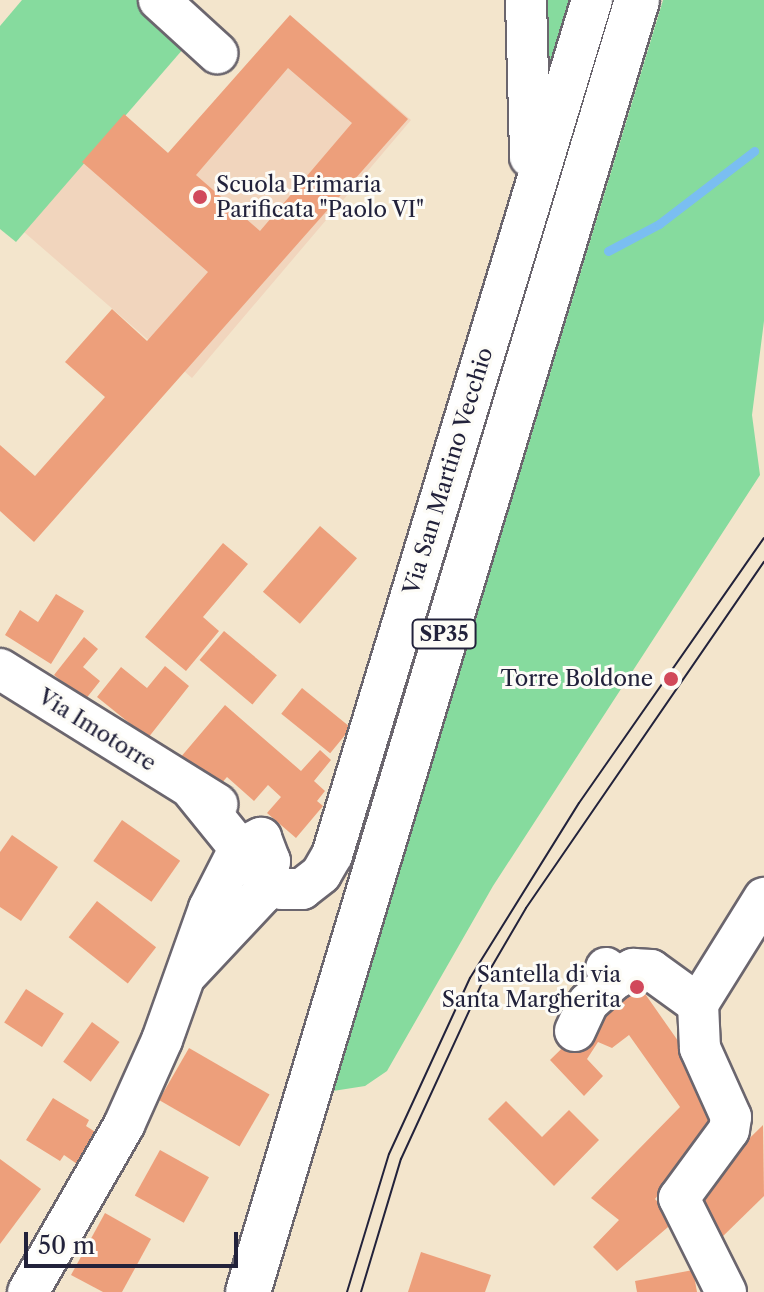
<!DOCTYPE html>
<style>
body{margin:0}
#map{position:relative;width:764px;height:1292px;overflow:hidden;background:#f3e5cc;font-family:"Libre Caslon Text",serif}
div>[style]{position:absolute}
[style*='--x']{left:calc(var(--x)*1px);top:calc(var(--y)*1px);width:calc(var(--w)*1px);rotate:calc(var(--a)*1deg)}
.built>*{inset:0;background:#f1d5bd}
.green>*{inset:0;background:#86db9e}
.stream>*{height:9px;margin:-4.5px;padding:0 4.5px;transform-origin:4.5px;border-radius:4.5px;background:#7abef1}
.building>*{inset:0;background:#ed9f7b;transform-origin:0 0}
.roads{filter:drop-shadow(2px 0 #6b666e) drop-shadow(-2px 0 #6b666e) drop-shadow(0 2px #6b666e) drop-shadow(0 -2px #6b666e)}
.minor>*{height:40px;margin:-20px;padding:0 20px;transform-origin:20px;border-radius:20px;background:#fff}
.highway>*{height:44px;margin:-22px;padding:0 22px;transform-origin:22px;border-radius:22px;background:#fff}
.tram>*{height:2px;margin:-1px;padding:0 1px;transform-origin:1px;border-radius:1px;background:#22223b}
.dots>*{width:22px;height:22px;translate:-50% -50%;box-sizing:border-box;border:4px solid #fdfcf7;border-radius:50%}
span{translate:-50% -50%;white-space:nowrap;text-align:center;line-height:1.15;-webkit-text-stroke:6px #fdfcf7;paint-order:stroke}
.shield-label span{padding:2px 6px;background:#fdfcf7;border:2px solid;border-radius:6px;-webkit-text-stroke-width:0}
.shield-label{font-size:20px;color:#22223b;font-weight:700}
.poi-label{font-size:22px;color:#22223b}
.left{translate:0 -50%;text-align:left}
.right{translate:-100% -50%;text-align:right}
.street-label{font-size:22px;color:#22223b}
.scale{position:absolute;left:24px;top:1232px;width:214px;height:36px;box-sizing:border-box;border:4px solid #22223b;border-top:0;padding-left:10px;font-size:24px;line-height:28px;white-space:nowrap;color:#22223b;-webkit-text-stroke:6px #fdfcf7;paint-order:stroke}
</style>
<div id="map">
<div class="built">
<div style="clip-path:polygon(290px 15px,411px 120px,192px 378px,24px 232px,124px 114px,168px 153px)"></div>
</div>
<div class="green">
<div style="clip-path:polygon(22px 0,144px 0,190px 41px,16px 242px,0 229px,0 26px)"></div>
<div style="clip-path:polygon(543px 0,577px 0,548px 96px)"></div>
<div style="clip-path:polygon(663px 0,764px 0,764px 321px,752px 415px,760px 475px,493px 886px,387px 1071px,365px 1086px,333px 1091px)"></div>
</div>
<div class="stream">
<div style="--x:608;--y:251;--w:58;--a:-27.9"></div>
<div style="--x:659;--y:224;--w:120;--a:-37.5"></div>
</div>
<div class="building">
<div style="clip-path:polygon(evenodd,290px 15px,408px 119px,34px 542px,0 511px,0 445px,35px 476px,105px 397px,65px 362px,112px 309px,147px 341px,208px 272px,82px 162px,124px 114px,168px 153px,290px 15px,288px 68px,352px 123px,260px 231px,196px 175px,288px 68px)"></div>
<div style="left:320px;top:526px;width:49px;height:87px;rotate:41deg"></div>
<div style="clip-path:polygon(223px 543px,248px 564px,203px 617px,219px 631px,186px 671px,145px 637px)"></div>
<div style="clip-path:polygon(56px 594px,84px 611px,51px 664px,5px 635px,20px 610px,38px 622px)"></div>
<div style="left:224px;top:631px;width:69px;height:38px;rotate:40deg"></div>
<div style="clip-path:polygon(84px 637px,98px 649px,83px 667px,100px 681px,85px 700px,54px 675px)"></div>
<div style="clip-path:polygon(165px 666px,189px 686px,148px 738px,97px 697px,121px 667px,147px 688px)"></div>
<div style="left:302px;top:688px;width:63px;height:33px;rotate:39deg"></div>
<div style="clip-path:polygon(225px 705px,301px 771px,320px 750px,331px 760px,314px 781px,325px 791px,317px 801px,323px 806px,296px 838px,267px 813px,281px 797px,268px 785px,254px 801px,227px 777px,220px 785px,180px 758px)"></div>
<div style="left:122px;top:820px;width:71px;height:50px;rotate:35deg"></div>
<div style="clip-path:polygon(12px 835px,58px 867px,21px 921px,0 907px,0 852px)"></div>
<div style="left:97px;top:901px;width:75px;height:46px;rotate:38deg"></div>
<div style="clip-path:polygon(634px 978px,711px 1088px,721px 1114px,655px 1199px,675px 1221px,617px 1271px,593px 1247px,619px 1220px,591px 1198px,680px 1107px,629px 1035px,612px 1048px,598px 1042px,587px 1059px,603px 1076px,584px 1096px,550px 1060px)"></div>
<div style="left:26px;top:989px;width:45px;height:40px;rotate:33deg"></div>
<div style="left:92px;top:1022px;width:34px;height:49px;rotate:36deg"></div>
<div style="left:189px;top:1048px;width:93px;height:60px;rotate:30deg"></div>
<div style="clip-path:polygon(53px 1098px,89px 1120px,86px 1126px,100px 1135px,80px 1166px,64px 1155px,60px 1161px,26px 1140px)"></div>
<div style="clip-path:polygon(506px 1101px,542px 1137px,569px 1110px,599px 1140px,554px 1186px,488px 1119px)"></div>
<div style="clip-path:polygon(763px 1125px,764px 1196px,718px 1241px,693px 1194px)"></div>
<div style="left:160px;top:1150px;width:56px;height:52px;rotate:29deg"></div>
<div style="clip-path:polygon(0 1159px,41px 1189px,0 1244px)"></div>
<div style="clip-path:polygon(105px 1213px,151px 1239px,122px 1292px,103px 1292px,71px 1275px)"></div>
<div style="clip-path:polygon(421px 1252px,491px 1275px,485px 1292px,408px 1292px)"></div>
<div style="clip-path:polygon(693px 1270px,697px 1292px,637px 1292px,635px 1281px)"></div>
</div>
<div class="roads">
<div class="minor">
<div style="--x:159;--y:0;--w:79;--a:42.4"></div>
<div style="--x:526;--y:0;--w:157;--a:88.5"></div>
<div style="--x:0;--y:669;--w:256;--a:31.9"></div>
<div style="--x:193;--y:791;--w:102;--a:51"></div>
<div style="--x:257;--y:870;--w:31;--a:37"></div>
<div style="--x:282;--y:889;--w:20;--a:0"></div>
<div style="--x:302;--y:889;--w:24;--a:-38"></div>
<div style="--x:321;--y:874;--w:22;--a:-60"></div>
<div style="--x:332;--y:855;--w:894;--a:-73.09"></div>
<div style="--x:606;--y:968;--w:14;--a:51"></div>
<div style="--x:615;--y:979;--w:21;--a:-29"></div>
<div style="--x:633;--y:969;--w:18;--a:3"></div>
<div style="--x:651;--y:970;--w:58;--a:35.9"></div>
<div style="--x:575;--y:1031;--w:31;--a:-65"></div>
<div style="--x:588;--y:1003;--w:36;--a:-42"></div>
<div style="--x:28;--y:1292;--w:193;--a:-60.1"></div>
<div style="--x:124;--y:1125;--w:93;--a:-65.9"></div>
<div style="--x:162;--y:1040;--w:140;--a:-70.4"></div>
<div style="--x:209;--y:908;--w:66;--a:-63"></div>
<div style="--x:239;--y:849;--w:25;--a:-27"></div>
<div style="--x:261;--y:838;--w:25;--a:69"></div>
<div style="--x:270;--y:861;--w:33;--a:102"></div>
<div style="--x:263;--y:893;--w:110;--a:133.2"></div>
<div style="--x:726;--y:1292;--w:105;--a:-116.6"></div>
<div style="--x:679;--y:1198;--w:84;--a:-53.7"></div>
<div style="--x:729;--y:1130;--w:13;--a:-81"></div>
<div style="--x:731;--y:1117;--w:76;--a:-114.2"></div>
<div style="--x:700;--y:1048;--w:44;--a:-92.6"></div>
<div style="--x:698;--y:1004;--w:125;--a:-58.1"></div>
</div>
<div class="highway">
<div style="--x:248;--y:1292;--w:1349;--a:-73.24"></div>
</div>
</div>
<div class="tram">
<div style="--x:347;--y:1292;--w:144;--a:-73.1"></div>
<div style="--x:389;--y:1154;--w:194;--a:-65.3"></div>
<div style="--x:470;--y:978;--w:206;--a:-58.1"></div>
<div style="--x:579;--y:803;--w:323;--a:-55.1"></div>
<div style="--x:361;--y:1292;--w:139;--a:-73.3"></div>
<div style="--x:401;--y:1159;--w:192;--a:-65.3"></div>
<div style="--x:481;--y:985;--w:89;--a:-59.7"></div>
<div style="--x:526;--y:908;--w:420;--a:-55.5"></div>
</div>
<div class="dots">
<div style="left:200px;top:197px;background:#d1495b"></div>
<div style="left:671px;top:679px;background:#d1495b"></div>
<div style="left:637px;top:987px;background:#d1495b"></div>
</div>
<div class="shield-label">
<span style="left:444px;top:634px">SP35</span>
</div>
<div class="poi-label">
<span class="left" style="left:216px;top:197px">Scuola Primaria<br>Parificata "Paolo VI"</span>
<span class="right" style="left:653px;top:679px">Torre Boldone</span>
<span class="right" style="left:621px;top:987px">Santella di via<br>Santa Margherita</span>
</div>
<div class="street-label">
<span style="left:448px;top:471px;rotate:-73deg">Via San Martino Vecchio</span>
<span style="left:97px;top:730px;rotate:32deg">Via Imotorre</span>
</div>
<div class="scale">50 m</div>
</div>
